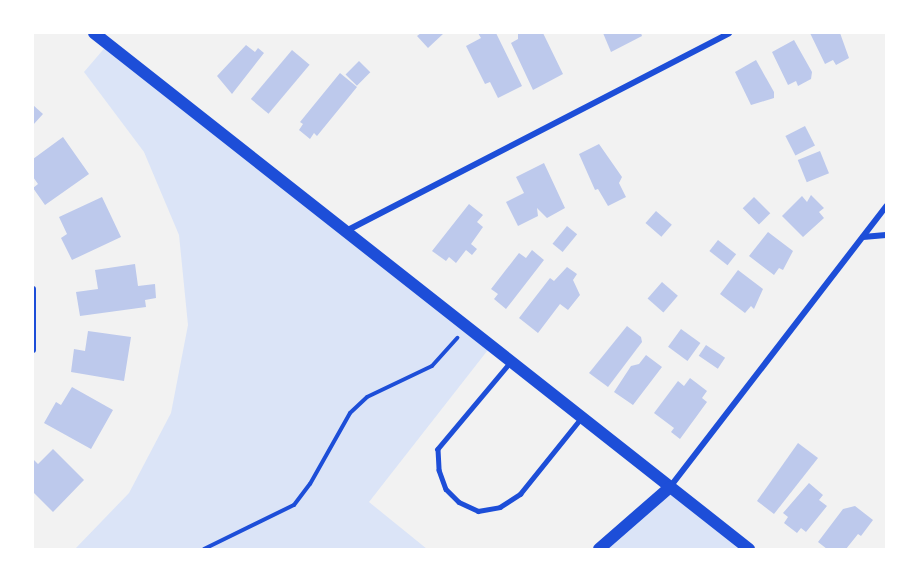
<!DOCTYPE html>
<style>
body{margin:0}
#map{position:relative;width:919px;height:582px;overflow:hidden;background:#f2f2f2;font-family:"Nunito Sans",sans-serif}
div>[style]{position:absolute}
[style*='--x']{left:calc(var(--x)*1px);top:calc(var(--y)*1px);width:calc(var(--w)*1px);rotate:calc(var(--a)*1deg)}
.green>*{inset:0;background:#dbe4f7}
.building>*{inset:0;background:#bdc9ec;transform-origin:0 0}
.path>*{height:4px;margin:-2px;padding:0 2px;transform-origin:2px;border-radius:2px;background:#1d4ed8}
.service>*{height:4.5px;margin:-2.25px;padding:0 2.25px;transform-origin:2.25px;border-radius:2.25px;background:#1d4ed8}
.minor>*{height:6px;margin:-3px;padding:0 3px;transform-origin:3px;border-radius:3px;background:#1d4ed8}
.secondary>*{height:12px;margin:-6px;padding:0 6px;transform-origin:6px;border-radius:6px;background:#1d4ed8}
span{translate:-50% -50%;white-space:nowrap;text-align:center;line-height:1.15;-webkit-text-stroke:4.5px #fff;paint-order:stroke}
.frame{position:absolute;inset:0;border:34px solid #fff;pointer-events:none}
</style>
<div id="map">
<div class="green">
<div style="clip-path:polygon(108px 44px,491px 346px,369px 502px,427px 549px,75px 549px,129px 493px,171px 413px,188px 325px,179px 235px,144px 152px,84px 72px)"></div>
<div style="clip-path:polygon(670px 487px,749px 549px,599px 549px)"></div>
</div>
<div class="building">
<div style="clip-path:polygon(421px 33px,444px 33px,428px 48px,417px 36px)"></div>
<div style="clip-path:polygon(478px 33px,496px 33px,522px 86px,498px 98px,490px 82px,485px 84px,466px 46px,481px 38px)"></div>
<div style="clip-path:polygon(518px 33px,543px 33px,563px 74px,533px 90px,511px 43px,518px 39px)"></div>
<div style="clip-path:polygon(603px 33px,641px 33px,642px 36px,611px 52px)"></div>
<div style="clip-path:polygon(810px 33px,840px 33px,849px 58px,836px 65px,833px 60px,825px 64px)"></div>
<div style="clip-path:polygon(794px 40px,812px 72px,811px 79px,798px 86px,796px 81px,788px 85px,772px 52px)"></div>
<div style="clip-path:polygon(246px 45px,255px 52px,258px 48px,264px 53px,232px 94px,217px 76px)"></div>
<div style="left:292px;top:50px;width:23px;height:64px;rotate:40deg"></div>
<div style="clip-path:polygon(756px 60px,774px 92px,774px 98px,751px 105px,735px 72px)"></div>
<div style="left:359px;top:61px;width:16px;height:19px;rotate:45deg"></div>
<div style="clip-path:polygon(340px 73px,357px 87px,317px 136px,314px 133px,310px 139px,299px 130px,303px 124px,300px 122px)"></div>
<div style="clip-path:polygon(33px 105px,43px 114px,33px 125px)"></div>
<div style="left:805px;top:126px;width:22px;height:22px;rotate:63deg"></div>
<div style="clip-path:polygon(63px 137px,89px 174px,45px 205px,33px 188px,38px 184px,33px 177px,33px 159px)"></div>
<div style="clip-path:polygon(599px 144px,622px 177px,619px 183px,626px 197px,608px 206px,598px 189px,595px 190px,579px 154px)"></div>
<div style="left:820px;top:151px;width:24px;height:24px;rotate:68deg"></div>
<div style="clip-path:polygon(544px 163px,565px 208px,547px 218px,537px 208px,538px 216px,518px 226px,506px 202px,524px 193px,516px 177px)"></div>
<div style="clip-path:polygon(811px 195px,824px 208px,819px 212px,824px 218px,803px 237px,782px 216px,802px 196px,807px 202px)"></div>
<div style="clip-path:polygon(102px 197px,121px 237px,72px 260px,61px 238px,67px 234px,59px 217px)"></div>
<div style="left:754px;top:197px;width:23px;height:16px;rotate:45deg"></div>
<div style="clip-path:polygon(469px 204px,483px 215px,477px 222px,483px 227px,471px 244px,477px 249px,472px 255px,466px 250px,456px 263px,449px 257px,446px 261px,432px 251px)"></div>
<div style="left:656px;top:211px;width:21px;height:16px;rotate:41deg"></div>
<div style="left:567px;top:226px;width:13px;height:23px;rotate:39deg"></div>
<div style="clip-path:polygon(768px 232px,793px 251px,783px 270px,779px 268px,774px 275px,749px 256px)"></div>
<div style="left:718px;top:240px;width:23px;height:14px;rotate:38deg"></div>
<div style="clip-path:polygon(532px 250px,544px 260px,506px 309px,494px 299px,498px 294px,491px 289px,519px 253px,526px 258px)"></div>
<div style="clip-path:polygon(135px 264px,138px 286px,155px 284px,156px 298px,145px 300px,146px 307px,80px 316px,76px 292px,98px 289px,95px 270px)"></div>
<div style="clip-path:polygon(567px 267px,577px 274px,573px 280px,580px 295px,568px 310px,560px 304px,538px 333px,519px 318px,550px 278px,554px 281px)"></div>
<div style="clip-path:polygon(738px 270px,763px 289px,754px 309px,751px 306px,745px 313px,720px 294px)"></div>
<div style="left:662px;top:282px;width:21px;height:22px;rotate:41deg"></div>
<div style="clip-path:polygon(627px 326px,641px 337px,642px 342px,608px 387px,589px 373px)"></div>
<div style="left:681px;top:329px;width:24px;height:22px;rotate:36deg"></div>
<div style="clip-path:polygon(88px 331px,131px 337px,124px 381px,71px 372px,74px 349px,85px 351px)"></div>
<div style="left:706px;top:345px;width:23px;height:13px;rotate:34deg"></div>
<div style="clip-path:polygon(646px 355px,662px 367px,633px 405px,614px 392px,631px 366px,639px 364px)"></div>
<div style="clip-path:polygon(690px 378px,707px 391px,702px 398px,707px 402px,680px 439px,671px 432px,674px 428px,654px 413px,678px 381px,684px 386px)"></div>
<div style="clip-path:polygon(72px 387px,113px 410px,91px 449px,44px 423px,56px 402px,61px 405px)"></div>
<div style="clip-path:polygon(798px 443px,818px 458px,774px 514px,757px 501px)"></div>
<div style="clip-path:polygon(53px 449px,84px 480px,53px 512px,33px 492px,33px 459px,38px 464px)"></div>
<div style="clip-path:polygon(809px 483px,823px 495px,819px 500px,827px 506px,806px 532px,801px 528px,797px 533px,784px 523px,788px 517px,783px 513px)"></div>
<div style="clip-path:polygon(855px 506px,873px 520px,861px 536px,858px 534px,846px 549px,827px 549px,818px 542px,843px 509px)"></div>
</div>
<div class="path">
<div style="--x:204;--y:549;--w:100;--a:-26.1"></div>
<div style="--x:294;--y:505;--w:26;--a:-53"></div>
<div style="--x:310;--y:484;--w:81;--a:-60.6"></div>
<div style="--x:350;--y:413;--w:23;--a:-43"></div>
<div style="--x:367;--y:397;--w:72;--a:-25.5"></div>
<div style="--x:432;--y:366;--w:38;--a:-48"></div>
</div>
<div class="service">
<div style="--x:511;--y:362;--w:114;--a:130"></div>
<div style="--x:438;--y:449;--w:21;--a:87"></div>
<div style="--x:439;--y:470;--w:20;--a:70"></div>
<div style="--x:446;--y:489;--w:18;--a:45"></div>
<div style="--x:459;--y:502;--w:21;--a:25"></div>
<div style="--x:478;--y:511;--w:22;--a:-10"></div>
<div style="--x:500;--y:507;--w:24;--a:-33"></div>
<div style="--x:520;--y:494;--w:99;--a:-51.2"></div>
</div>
<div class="minor">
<div style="--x:346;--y:231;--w:431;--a:-27.3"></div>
<div style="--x:863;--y:237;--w:23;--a:-5"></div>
<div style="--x:33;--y:289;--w:61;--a:90"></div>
<div style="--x:670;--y:487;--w:354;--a:-52.4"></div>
</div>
<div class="secondary">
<div style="--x:94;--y:33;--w:834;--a:38.23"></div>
<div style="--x:599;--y:549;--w:94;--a:-41.1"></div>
</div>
<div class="frame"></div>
</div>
